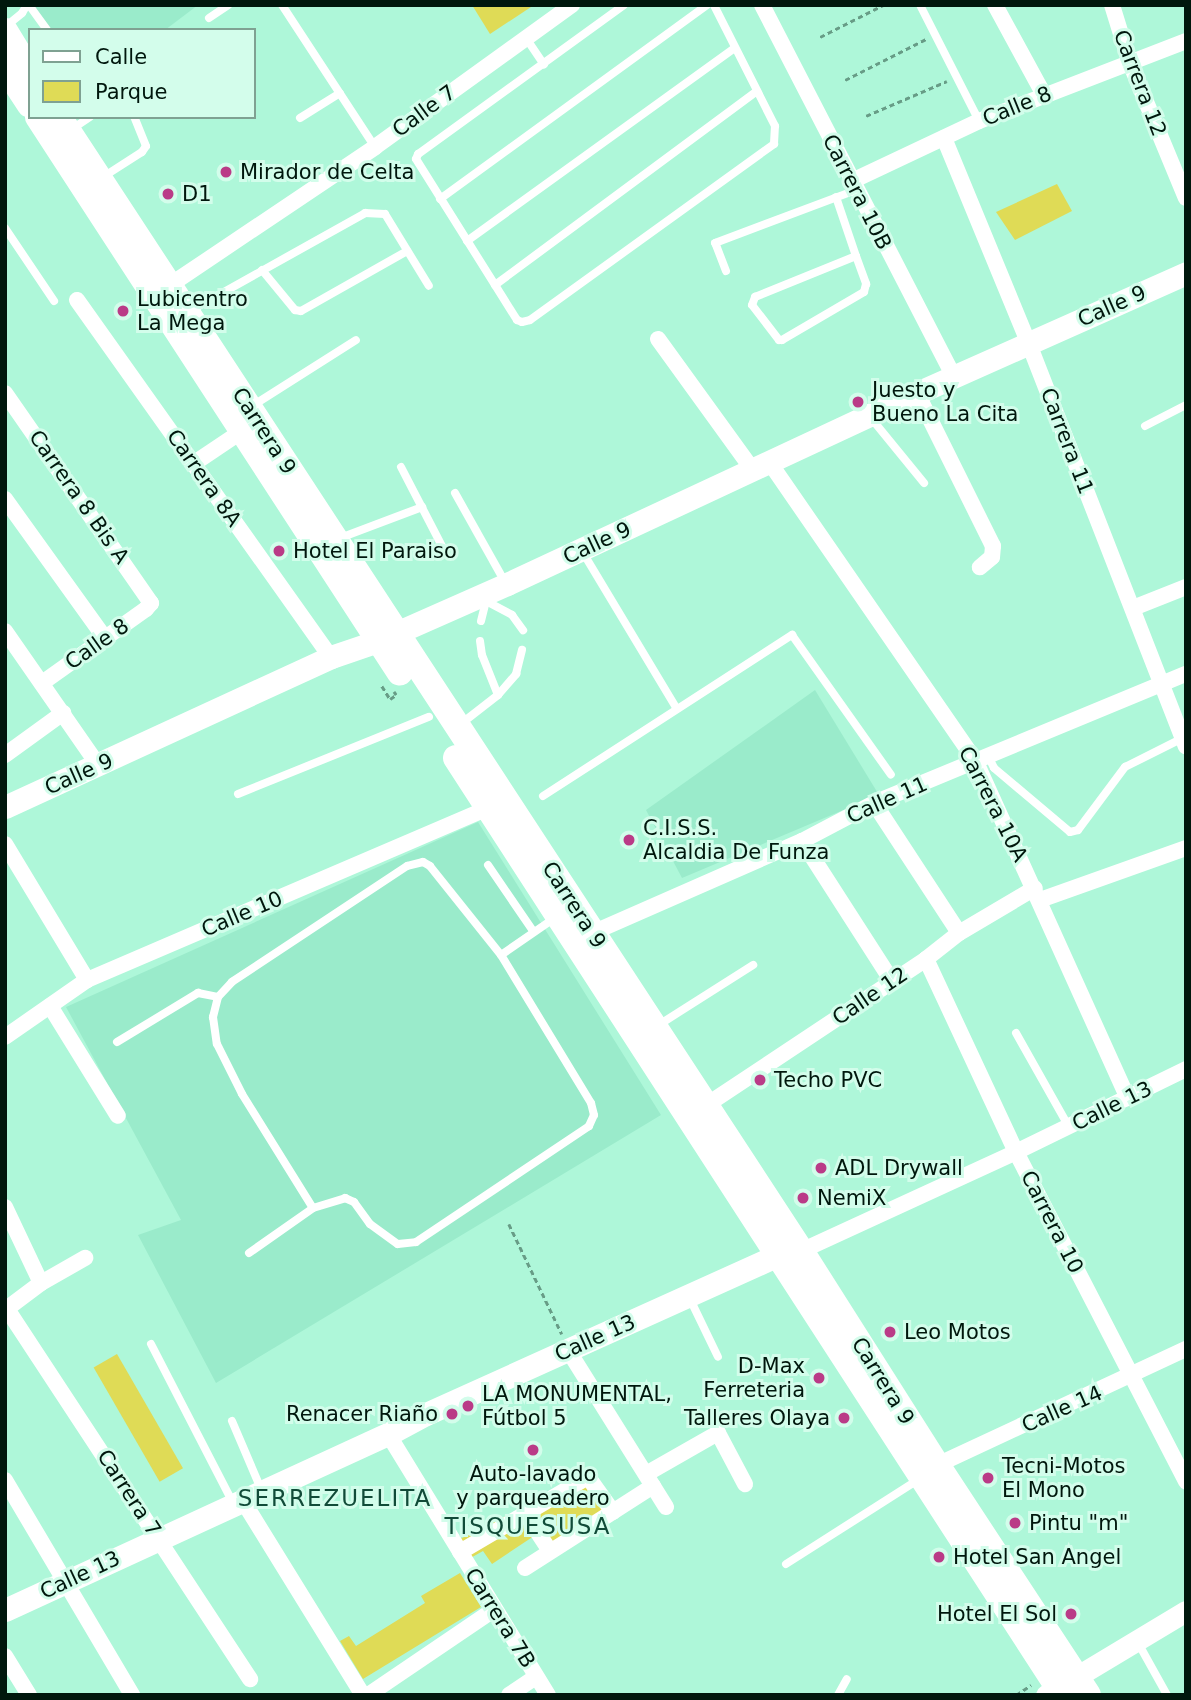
<!DOCTYPE html>
<meta charset="utf-8">
<style>
body{margin:0}
#map{position:relative;width:1191px;height:1700px;overflow:hidden;background:#aef7d9;font-family:"DejaVu Sans",sans-serif}
div>[style]{position:absolute}
[style*='--x']{left:calc(var(--x)*1px);top:calc(var(--y)*1px);width:calc(var(--w)*1px);rotate:calc(var(--a)*1deg)}
.built>*{inset:0;background:#9aebcb}
.green>*{inset:0;background:#dfdb56;transform-origin:0 0}
.path>*{height:2.5px;margin-top:-1.25px;transform-origin:0;background:repeating-linear-gradient(90deg,#679c86 0 5px,transparent 0 8.5px)}
.service>*{height:8px;margin:-4px;padding:0 4px;transform-origin:4px;border-radius:4px;background:#fff}
.minor>*{height:16px;margin:-8px;padding:0 8px;transform-origin:8px;border-radius:8px;background:#fff}
.tertiary>*{height:21px;margin:-10.5px;padding:0 10.5px;transform-origin:10.5px;border-radius:10.5px;background:#fff}
.secondary>*{height:23px;margin:-11.5px;padding:0 11.5px;transform-origin:11.5px;border-radius:11.5px;background:#fff}
.primary>*{height:26px;margin:-13px;padding:0 13px;transform-origin:13px;border-radius:13px;background:#fff}
.dots>*{width:19px;height:19px;translate:-50% -50%;box-sizing:border-box;border:4px solid #d3fdeb;border-radius:50%}
span{translate:-50% -50%;white-space:nowrap;text-align:center;line-height:1.15;-webkit-text-stroke:6px #d3fdeb;paint-order:stroke}
.street-label{font-size:21px;color:#00170d}
.poi-label{font-size:21px;color:#00170d}
.left{translate:0 -50%;text-align:left}
.right{translate:-100% -50%;text-align:right}
.neighbourhood-label{font-size:23px;color:#114b38;letter-spacing:2px}
.frame{position:absolute;inset:0;border:7px solid #00170d;pointer-events:none}
.legend{position:absolute;left:28px;top:28px;width:228px;height:91px;box-sizing:border-box;background:#d3fdeb;border:2px solid #7fa192;margin:0;padding:9px 12px;list-style:none;font-size:21px;color:#00170d}
.legend li{display:flex;align-items:center;gap:14px;height:35px}
.legend b{width:35px;border:2px solid #7fa192}
</style>
<div id="map">
<div class="built">
<div style="clip-path:polygon(29px 5px,198px 5px,165px 30px,43px 30px)"></div>
<div style="clip-path:polygon(815px 690px,879px 795px,682px 878px,646px 810px)"></div>
<div style="clip-path:polygon(478px 822px,661px 1115px,216px 1383px,138px 1235px,181px 1220px,66px 1007px)"></div>
</div>
<div class="green">
<div style="clip-path:polygon(472px 5px,534px 5px,490px 34px)"></div>
<div style="clip-path:polygon(1057px 184px,1072px 211px,1015px 240px,996px 212px)"></div>
<div style="left:117px;top:1354px;width:132px;height:27px;rotate:60deg"></div>
<div style="left:586px;top:1480px;width:36px;height:65px;rotate:58deg"></div>
<div style="clip-path:polygon(518px 1510px,534px 1536px,492px 1564px,483px 1551px,467px 1560px,456px 1541px)"></div>
<div style="clip-path:polygon(460px 1573px,481px 1607px,363px 1679px,340px 1641px,349px 1636px,356px 1646px,425px 1603px,421px 1596px)"></div>
</div>
<div class="path">
<div style="--x:820;--y:37;--w:71;--a:-26.9"></div>
<div style="--x:845;--y:80;--w:91;--a:-26.8"></div>
<div style="--x:866;--y:116;--w:88;--a:-23.4"></div>
<div style="--x:382;--y:686;--w:15;--a:58"></div>
<div style="--x:390;--y:699;--w:7;--a:-34"></div>
<div style="--x:396;--y:695;--w:4;--a:-124"></div>
<div style="--x:509;--y:1224;--w:122;--a:64.3"></div>
<div style="--x:1016;--y:1695;--w:18;--a:-34"></div>
</div>
<div class="service">
<div style="--x:29;--y:5;--w:31;--a:54"></div>
<div style="--x:282;--y:5;--w:170;--a:56.8"></div>
<div style="--x:624;--y:5;--w:254;--a:144.1"></div>
<div style="--x:418;--y:154;--w:5;--a:112"></div>
<div style="--x:416;--y:159;--w:190;--a:57.9"></div>
<div style="--x:517;--y:320;--w:5;--a:22"></div>
<div style="--x:522;--y:322;--w:8;--a:-14"></div>
<div style="--x:530;--y:320;--w:301;--a:-35.8"></div>
<div style="--x:774;--y:144;--w:18;--a:-87"></div>
<div style="--x:775;--y:126;--w:136;--a:-116.8"></div>
<div style="--x:920;--y:5;--w:130;--a:63"></div>
<div style="--x:209;--y:18;--w:23;--a:-34"></div>
<div style="--x:5;--y:27;--w:22;--a:-39"></div>
<div style="--x:22;--y:13;--w:9;--a:-58"></div>
<div style="--x:526;--y:38;--w:32;--a:56"></div>
<div style="--x:300;--y:118;--w:47;--a:-32"></div>
<div style="--x:72;--y:129;--w:22;--a:-34"></div>
<div style="--x:103;--y:177;--w:46;--a:-32.7"></div>
<div style="--x:142;--y:152;--w:7;--a:-56"></div>
<div style="--x:146;--y:146;--w:31;--a:-112"></div>
<div style="--x:836;--y:197;--w:62;--a:71.3"></div>
<div style="--x:856;--y:256;--w:30;--a:70"></div>
<div style="--x:866;--y:284;--w:8;--a:104"></div>
<div style="--x:864;--y:292;--w:95;--a:149.7"></div>
<div style="--x:782;--y:340;--w:3;--a:180"></div>
<div style="--x:779;--y:340;--w:44;--a:-127.6"></div>
<div style="--x:752;--y:305;--w:9;--a:-69"></div>
<div style="--x:755;--y:297;--w:109;--a:-22.1"></div>
<div style="--x:440;--y:199;--w:330;--a:-36"></div>
<div style="--x:5;--y:228;--w:88;--a:56.1"></div>
<div style="--x:467;--y:241;--w:330;--a:-35.8"></div>
<div style="--x:262;--y:270;--w:52;--a:50.5"></div>
<div style="--x:295;--y:310;--w:6;--a:9"></div>
<div style="--x:301;--y:311;--w:122;--a:-29.5"></div>
<div style="--x:726;--y:271;--w:30;--a:-111"></div>
<div style="--x:715;--y:243;--w:151;--a:-20.6"></div>
<div style="--x:495;--y:285;--w:326;--a:-36.5"></div>
<div style="--x:190;--y:311;--w:201;--a:-29.2"></div>
<div style="--x:365;--y:213;--w:20;--a:3"></div>
<div style="--x:385;--y:214;--w:84;--a:58.6"></div>
<div style="--x:252;--y:406;--w:123;--a:-32.4"></div>
<div style="--x:871;--y:418;--w:84;--a:50.8"></div>
<div style="--x:1145;--y:426;--w:46;--a:-27.1"></div>
<div style="--x:401;--y:467;--w:93;--a:62.6"></div>
<div style="--x:455;--y:493;--w:102;--a:60.7"></div>
<div style="--x:340;--y:538;--w:88;--a:-20.7"></div>
<div style="--x:582;--y:551;--w:184;--a:59"></div>
<div style="--x:484;--y:600;--w:32;--a:28"></div>
<div style="--x:512;--y:615;--w:19;--a:54"></div>
<div style="--x:481;--y:621;--w:21;--a:-76"></div>
<div style="--x:480;--y:641;--w:14;--a:82"></div>
<div style="--x:482;--y:655;--w:43;--a:68.2"></div>
<div style="--x:462;--y:723;--w:46;--a:-37.9"></div>
<div style="--x:498;--y:695;--w:28;--a:-49"></div>
<div style="--x:516;--y:674;--w:25;--a:-76"></div>
<div style="--x:988;--y:756;--w:13;--a:63"></div>
<div style="--x:994;--y:768;--w:99;--a:40.1"></div>
<div style="--x:1070;--y:832;--w:8;--a:-14"></div>
<div style="--x:1078;--y:830;--w:79;--a:-53.3"></div>
<div style="--x:1125;--y:767;--w:65;--a:-26.6"></div>
<div style="--x:238;--y:794;--w:206;--a:-22"></div>
<div style="--x:543;--y:796;--w:297;--a:-32.9"></div>
<div style="--x:792;--y:635;--w:171;--a:54.7"></div>
<div style="--x:488;--y:865;--w:80;--a:55.7"></div>
<div style="--x:501;--y:955;--w:67;--a:-34.6"></div>
<div style="--x:657;--y:1026;--w:114;--a:-32.4"></div>
<div style="--x:1016;--y:1033;--w:108;--a:60.6"></div>
<div style="--x:117;--y:1042;--w:95;--a:-31.2"></div>
<div style="--x:198;--y:993;--w:20;--a:11"></div>
<div style="--x:249;--y:1253;--w:78;--a:-35.1"></div>
<div style="--x:313;--y:1208;--w:34;--a:-17"></div>
<div style="--x:345;--y:1198;--w:10;--a:24"></div>
<div style="--x:354;--y:1202;--w:27;--a:54"></div>
<div style="--x:370;--y:1224;--w:34;--a:36"></div>
<div style="--x:398;--y:1244;--w:18;--a:-6"></div>
<div style="--x:416;--y:1242;--w:208;--a:-33.8"></div>
<div style="--x:589;--y:1126;--w:12;--a:-66"></div>
<div style="--x:594;--y:1115;--w:12;--a:-104"></div>
<div style="--x:591;--y:1103;--w:173;--a:-121.3"></div>
<div style="--x:501;--y:955;--w:114;--a:-128.6"></div>
<div style="--x:430;--y:866;--w:8;--a:-150"></div>
<div style="--x:423;--y:862;--w:16;--a:166"></div>
<div style="--x:407;--y:866;--w:210;--a:146.5"></div>
<div style="--x:232;--y:982;--w:21;--a:133"></div>
<div style="--x:218;--y:997;--w:21;--a:104"></div>
<div style="--x:213;--y:1017;--w:27;--a:82"></div>
<div style="--x:217;--y:1044;--w:56;--a:63.4"></div>
<div style="--x:242;--y:1094;--w:134;--a:58.1"></div>
<div style="--x:690;--y:1299;--w:64;--a:64.2"></div>
<div style="--x:151;--y:1344;--w:179;--a:62.7"></div>
<div style="--x:232;--y:1421;--w:74;--a:66.9"></div>
<div style="--x:786;--y:1564;--w:156;--a:-32.5"></div>
<div style="--x:1137;--y:1641;--w:62;--a:60.9"></div>
<div style="--x:838;--y:1695;--w:18;--a:-61"></div>
</div>
<div class="minor">
<div style="--x:762;--y:5;--w:419;--a:62.7"></div>
<div style="--x:995;--y:5;--w:102;--a:61.4"></div>
<div style="--x:1112;--y:5;--w:61;--a:72.8"></div>
<div style="--x:1130;--y:63;--w:146;--a:67.5"></div>
<div style="--x:944;--y:138;--w:223;--a:67.6"></div>
<div style="--x:1029;--y:344;--w:432;--a:68.7"></div>
<div style="--x:852;--y:181;--w:140;--a:-25.3"></div>
<div style="--x:979;--y:121;--w:222;--a:-21.1"></div>
<div style="--x:170;--y:285;--w:247;--a:-33.9"></div>
<div style="--x:375;--y:147;--w:243;--a:-35.8"></div>
<div style="--x:77;--y:300;--w:438;--a:54.6"></div>
<div style="--x:658;--y:339;--w:162;--a:54.1"></div>
<div style="--x:5;--y:393;--w:256;--a:55.2"></div>
<div style="--x:151;--y:603;--w:8;--a:130"></div>
<div style="--x:146;--y:609;--w:128;--a:144.6"></div>
<div style="--x:917;--y:393;--w:171;--a:63.6"></div>
<div style="--x:993;--y:546;--w:11;--a:95"></div>
<div style="--x:992;--y:557;--w:16;--a:140"></div>
<div style="--x:770;--y:463;--w:363;--a:55.4"></div>
<div style="--x:976;--y:762;--w:369;--a:65.7"></div>
<div style="--x:193;--y:464;--w:59;--a:-34"></div>
<div style="--x:5;--y:499;--w:171;--a:54.3"></div>
<div style="--x:1133;--y:608;--w:57;--a:-21.6"></div>
<div style="--x:5;--y:631;--w:165;--a:55.2"></div>
<div style="--x:5;--y:755;--w:72;--a:-35.9"></div>
<div style="--x:874;--y:803;--w:155;--a:56.8"></div>
<div style="--x:802;--y:841;--w:166;--a:57.3"></div>
<div style="--x:5;--y:844;--w:159;--a:58.9"></div>
<div style="--x:1040;--y:900;--w:155;--a:-19.6"></div>
<div style="--x:592;--y:933;--w:229;--a:-23.7"></div>
<div style="--x:802;--y:841;--w:81;--a:-27.8"></div>
<div style="--x:874;--y:803;--w:338;--a:-22.5"></div>
<div style="--x:926;--y:959;--w:213;--a:65"></div>
<div style="--x:1016;--y:1152;--w:371;--a:62.7"></div>
<div style="--x:50;--y:1006;--w:129;--a:58.3"></div>
<div style="--x:5;--y:1037;--w:100;--a:-34.8"></div>
<div style="--x:87;--y:980;--w:436;--a:-23.2"></div>
<div style="--x:705;--y:1106;--w:265;--a:-33.6"></div>
<div style="--x:926;--y:959;--w:42;--a:-38.2"></div>
<div style="--x:959;--y:933;--w:88;--a:-30.6"></div>
<div style="--x:5;--y:1207;--w:84;--a:64.7"></div>
<div style="--x:801;--y:1251;--w:237;--a:-24.7"></div>
<div style="--x:1016;--y:1152;--w:189;--a:-26"></div>
<div style="--x:7;--y:1309;--w:443;--a:56.7"></div>
<div style="--x:5;--y:1310;--w:45;--a:-36.9"></div>
<div style="--x:41;--y:1283;--w:51;--a:-29.6"></div>
<div style="--x:568;--y:1350;--w:185;--a:58"></div>
<div style="--x:388;--y:1434;--w:306;--a:58.5"></div>
<div style="--x:937;--y:1465;--w:275;--a:-25"></div>
<div style="--x:646;--y:1474;--w:83;--a:-29.7"></div>
<div style="--x:718;--y:1433;--w:58;--a:62.1"></div>
<div style="--x:5;--y:1480;--w:250;--a:59.4"></div>
<div style="--x:243;--y:1501;--w:228;--a:58.3"></div>
<div style="--x:525;--y:1513;--w:45;--a:56.7"></div>
<div style="--x:460;--y:1552;--w:148;--a:-30.4"></div>
<div style="--x:588;--y:1477;--w:43;--a:54.5"></div>
<div style="--x:525;--y:1568;--w:152;--a:-32.6"></div>
<div style="--x:5;--y:1656;--w:46;--a:58.4"></div>
<div style="--x:368;--y:1695;--w:153;--a:-34.1"></div>
<div style="--x:509;--y:1695;--w:32;--a:-34"></div>
</div>
<div class="tertiary">
<div style="--x:1046;--y:1695;--w:163;--a:-31"></div>
</div>
<div class="secondary">
<div style="--x:5;--y:807;--w:359;--a:-24.7"></div>
<div style="--x:331;--y:657;--w:50;--a:-18.8"></div>
<div style="--x:378;--y:641;--w:141;--a:-23.8"></div>
<div style="--x:507;--y:584;--w:452;--a:-25"></div>
<div style="--x:917;--y:393;--w:295;--a:-24"></div>
<div style="--x:5;--y:1610;--w:426;--a:-24.7"></div>
<div style="--x:392;--y:1432;--w:38;--a:-28"></div>
<div style="--x:426;--y:1414;--w:386;--a:-24.3"></div>
<div style="--x:778;--y:1255;--w:17;--a:-10"></div>
</div>
<div class="primary">
<div style="--x:5;--y:31;--w:48;--a:58.6"></div>
<div style="--x:5;--y:67;--w:45;--a:56.7"></div>
<div style="--x:38;--y:117;--w:663;--a:56.93"></div>
<div style="--x:59;--y:117;--w:1355;--a:56.8"></div>
<div style="--x:801;--y:1251;--w:254;--a:57.6"></div>
<div style="--x:937;--y:1465;--w:275;--a:56.7"></div>
<div style="--x:456;--y:758;--w:1116;--a:57.06"></div>
</div>
<div class="dots">
<div style="left:226px;top:172px;background:#ba3b87"></div>
<div style="left:168px;top:194px;background:#ba3b87"></div>
<div style="left:123px;top:311px;background:#ba3b87"></div>
<div style="left:858px;top:402px;background:#ba3b87"></div>
<div style="left:279px;top:551px;background:#ba3b87"></div>
<div style="left:629px;top:840px;background:#ba3b87"></div>
<div style="left:760px;top:1080px;background:#ba3b87"></div>
<div style="left:821px;top:1168px;background:#ba3b87"></div>
<div style="left:803px;top:1198px;background:#ba3b87"></div>
<div style="left:890px;top:1332px;background:#ba3b87"></div>
<div style="left:819px;top:1378px;background:#ba3b87"></div>
<div style="left:468px;top:1406px;background:#ba3b87"></div>
<div style="left:452px;top:1414px;background:#ba3b87"></div>
<div style="left:844px;top:1418px;background:#ba3b87"></div>
<div style="left:533px;top:1450px;background:#ba3b87"></div>
<div style="left:988px;top:1478px;background:#ba3b87"></div>
<div style="left:1015px;top:1523px;background:#ba3b87"></div>
<div style="left:939px;top:1557px;background:#ba3b87"></div>
<div style="left:1071px;top:1614px;background:#ba3b87"></div>
</div>
<div class="street-label">
<span style="left:1140px;top:83px;rotate:69deg">Carrera 12</span>
<span style="left:1017px;top:106px;rotate:-22deg">Calle 8</span>
<span style="left:424px;top:111px;rotate:-36deg">Calle 7</span>
<span style="left:857px;top:192px;rotate:63deg">Carrera 10B</span>
<span style="left:1112px;top:306px;rotate:-24deg">Calle 9</span>
<span style="left:264px;top:431px;rotate:57deg">Carrera 9</span>
<span style="left:1067px;top:441px;rotate:69deg">Carrera 11</span>
<span style="left:204px;top:478px;rotate:55deg">Carrera 8A</span>
<span style="left:79px;top:497px;rotate:55deg">Carrera 8 Bis A</span>
<span style="left:597px;top:543px;rotate:-25deg">Calle 9</span>
<span style="left:97px;top:644px;rotate:-35deg">Calle 8</span>
<span style="left:79px;top:774px;rotate:-24deg">Calle 9</span>
<span style="left:887px;top:800px;rotate:-24deg">Calle 11</span>
<span style="left:993px;top:804px;rotate:63deg">Carrera 10A</span>
<span style="left:574px;top:905px;rotate:57deg">Carrera 9</span>
<span style="left:242px;top:914px;rotate:-23deg">Calle 10</span>
<span style="left:870px;top:996px;rotate:-34deg">Calle 12</span>
<span style="left:1112px;top:1106px;rotate:-26deg">Calle 13</span>
<span style="left:1052px;top:1222px;rotate:63deg">Carrera 10</span>
<span style="left:595px;top:1338px;rotate:-24deg">Calle 13</span>
<span style="left:883px;top:1381px;rotate:58deg">Carrera 9</span>
<span style="left:1062px;top:1409px;rotate:-24deg">Calle 14</span>
<span style="left:129px;top:1493px;rotate:57deg">Carrera 7</span>
<span style="left:80px;top:1575px;rotate:-25deg">Calle 13</span>
<span style="left:500px;top:1618px;rotate:58deg">Carrera 7B</span>
</div>
<div class="poi-label">
<span class="left" style="left:240px;top:172px">Mirador de Celta</span>
<span class="left" style="left:182px;top:194px">D1</span>
<span class="left" style="left:137px;top:311px">Lubicentro<br>La Mega</span>
<span class="left" style="left:872px;top:402px">Juesto y<br>Bueno La Cita</span>
<span class="left" style="left:293px;top:551px">Hotel El Paraiso</span>
<span class="left" style="left:643px;top:840px">C.I.S.S.<br>Alcaldia De Funza</span>
<span class="left" style="left:774px;top:1080px">Techo PVC</span>
<span class="left" style="left:835px;top:1168px">ADL Drywall</span>
<span class="left" style="left:817px;top:1198px">NemiX</span>
<span class="left" style="left:904px;top:1332px">Leo Motos</span>
<span class="right" style="left:805px;top:1378px">D-Max<br>Ferreteria</span>
<span class="left" style="left:482px;top:1406px">LA MONUMENTAL,<br>Fútbol 5</span>
<span class="right" style="left:438px;top:1414px">Renacer Riaño</span>
<span class="right" style="left:830px;top:1418px">Talleres Olaya</span>
<span class="left" style="left:1002px;top:1478px">Tecni-Motos<br>El Mono</span>
<span style="left:533px;top:1486px">Auto-lavado<br>y parqueadero</span>
<span class="left" style="left:1029px;top:1523px">Pintu "m"</span>
<span class="left" style="left:953px;top:1557px">Hotel San Angel</span>
<span class="right" style="left:1057px;top:1614px">Hotel El Sol</span>
</div>
<div class="neighbourhood-label">
<span style="left:335px;top:1498px">SERREZUELITA</span>
<span style="left:528px;top:1526px">TISQUESUSA</span>
</div>
<div class="frame"></div>
<ul class="legend">
<li><b style="height:9px;background:#fff"></b>Calle</li>
<li><b style="height:19px;background:#dfdb56"></b>Parque</li>
</ul>
</div>
